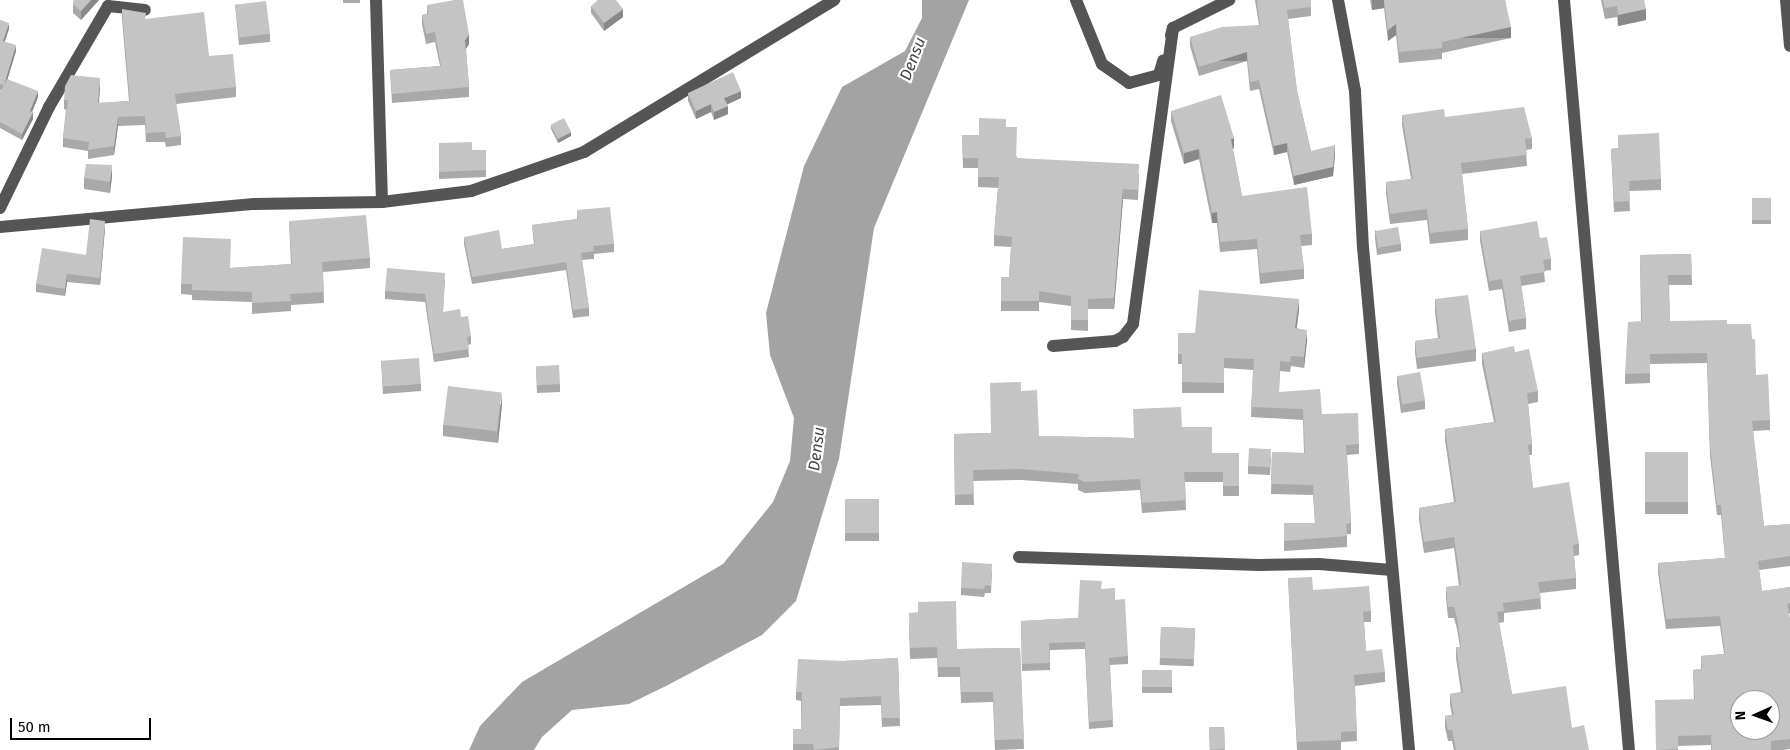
<!DOCTYPE html>
<style>
body{margin:0}
#map{position:relative;width:1790px;height:750px;overflow:hidden;background:#fff;font-family:"Fira Sans",sans-serif}
div>[style]{position:absolute}
[style*='--x']{left:calc(var(--x)*1px);top:calc(var(--y)*1px);width:calc(var(--w)*1px);rotate:calc(var(--a)*1deg)}
.water>*{inset:0;background:#a3a3a3}
.minor>*{height:12px;margin:-6px;padding:0 6px;transform-origin:6px;border-radius:6px;background:#555}
.wall>*{inset:0;background:#a9a9a9;transform-origin:0 0}
.shaded-wall>*{inset:0;background:#898989;transform-origin:0 0}
.building>*{inset:0;background:#c4c4c4;transform-origin:0 0}
span{translate:-50% -50%;white-space:nowrap;text-align:center;line-height:1.15;-webkit-text-stroke:4.5px #fff;paint-order:stroke}
.water-label{font-size:16px;color:#444;font-style:italic}
.north{position:absolute;left:1730px;top:690px;width:50px;height:50px;box-sizing:border-box;background:#fff;border:1px solid #999;border-radius:50%;rotate:268deg;font-size:14px;font-weight:700;line-height:20px;text-align:center;color:#000}
.north::after{content:'';display:block;margin:auto;width:18px;height:22px;background:#000;clip-path:polygon(50% 0,100% 100%,50% 72%,0 100%)}
.scale{position:absolute;left:10px;top:718px;width:141px;height:22px;box-sizing:border-box;border:2px solid #000;border-top:0;padding-left:6px;font-size:15px;line-height:18px;white-space:nowrap;color:#000;-webkit-text-stroke:4px #fff;paint-order:stroke}
</style>
<div id="map">
<div class="water">
<div style="clip-path:polygon(922px 0,969px 0,874px 228px,839px 459px,796px 601px,762px 635px,668px 685px,629px 704px,572px 710px,542px 737px,534px 750px,469px 750px,480px 726px,522px 682px,723px 564px,773px 502px,790px 461px,794px 418px,770px 355px,766px 313px,804px 166px,842px 87px,905px 51px,922px 18px)"></div>
</div>
<div class="minor">
<div style="--x:376;--y:0;--w:202;--a:88.3"></div>
<div style="--x:1076;--y:0;--w:69;--a:67.9"></div>
<div style="--x:1102;--y:64;--w:33;--a:35"></div>
<div style="--x:1129;--y:83;--w:31;--a:-15"></div>
<div style="--x:1159;--y:75;--w:15;--a:-74"></div>
<div style="--x:1338;--y:0;--w:93;--a:79.4"></div>
<div style="--x:1355;--y:91;--w:156;--a:87.1"></div>
<div style="--x:1363;--y:247;--w:505;--a:84.77"></div>
<div style="--x:1564;--y:0;--w:753;--a:85.05"></div>
<div style="--x:1786;--y:0;--w:46;--a:85"></div>
<div style="--x:1171;--y:35;--w:7;--a:-74"></div>
<div style="--x:1173;--y:28;--w:63;--a:-26.6"></div>
<div style="--x:0;--y:208;--w:112;--a:-64.1"></div>
<div style="--x:49;--y:107;--w:117;--a:-59.7"></div>
<div style="--x:108;--y:6;--w:37;--a:6"></div>
<div style="--x:0;--y:227;--w:255;--a:-5.2"></div>
<div style="--x:254;--y:204;--w:128;--a:-0.9"></div>
<div style="--x:382;--y:202;--w:90;--a:-7"></div>
<div style="--x:471;--y:191;--w:120;--a:-19"></div>
<div style="--x:584;--y:152;--w:293;--a:-31.3"></div>
<div style="--x:1053;--y:346;--w:62;--a:-4.6"></div>
<div style="--x:1115;--y:341;--w:9;--a:-27"></div>
<div style="--x:1123;--y:337;--w:16;--a:-52"></div>
<div style="--x:1133;--y:324;--w:299;--a:-82.3"></div>
<div style="--x:1019;--y:557;--w:240;--a:1.9"></div>
<div style="--x:1259;--y:565;--w:60;--a:-1"></div>
<div style="--x:1319;--y:564;--w:73;--a:4.7"></div>
</div>
<div class="wall">
<div style="clip-path:polygon(74px 0,99px 0,81px 20px,73px 13px,73px 4px)"></div>
<div style="left:343px;top:0;width:17px;height:3px"></div>
<div style="clip-path:polygon(1255px 0,1311px 0,1311px 16px,1288px 19px,1297px 91px,1311px 151px,1335px 154px,1333px 176px,1294px 185px,1287px 152px,1274px 155px,1259px 89px,1250px 91px,1247px 61px,1199px 76px,1190px 46px,1190px 37px,1259px 25px)"></div>
<div style="clip-path:polygon(1370px 0,1505px 0,1511px 38px,1442px 53px,1442px 59px,1399px 63px,1396px 35px,1388px 41px,1384px 8px,1372px 10px)"></div>
<div style="clip-path:polygon(1601px 0,1644px 0,1646px 20px,1618px 26px,1617px 17px,1605px 19px)"></div>
<div style="clip-path:polygon(235px 4px,270px 34px,270px 42px,239px 45px)"></div>
<div style="clip-path:polygon(427px 5px,469px 44px,466px 49px,469px 87px,469px 97px,392px 103px,390px 70px,440px 66px,435px 42px,426px 44px,422px 24px,422px 15px,427px 14px)"></div>
<div style="clip-path:polygon(591px 6px,623px 17px,604px 31px,591px 13px)"></div>
<div style="clip-path:polygon(122px 9px,146px 19px,209px 56px,236px 87px,236px 97px,176px 104px,181px 136px,181px 145px,166px 147px,165px 142px,146px 142px,145px 125px,118px 126px,114px 155px,88px 159px,88px 151px,63px 147px,63px 138px,66px 110px,64px 109px,64px 100px,100px 87px,99px 103px,129px 101px,122px 19px)"></div>
<div style="clip-path:polygon(0 20px,9px 29px,4px 41px,16px 51px,7px 80px,38px 97px,32px 112px,33px 119px,22px 140px,0 128px,0 92px,1px 90px,0 90px)"></div>
<div style="clip-path:polygon(688px 93px,741px 98px,727px 104px,728px 114px,714px 120px,711px 112px,696px 119px,688px 101px)"></div>
<div style="clip-path:polygon(1171px 111px,1234px 148px,1233px 149px,1242px 196px,1312px 234px,1312px 245px,1301px 246px,1304px 269px,1304px 279px,1260px 284px,1257px 249px,1220px 252px,1217px 223px,1212px 223px,1199px 159px,1184px 164px,1171px 121px)"></div>
<div style="clip-path:polygon(1402px 115px,1445px 117px,1532px 138px,1532px 149px,1526px 150px,1527px 166px,1462px 174px,1468px 229px,1468px 240px,1430px 244px,1427px 220px,1390px 224px,1386px 193px,1386px 182px,1411px 179px,1402px 125px)"></div>
<div style="clip-path:polygon(551px 125px,571px 136px,558px 143px,551px 129px)"></div>
<div style="clip-path:polygon(1006px 127px,1017px 158px,1139px 174px,1138px 200px,1123px 199px,1114px 309px,1088px 309px,1088px 331px,1071px 330px,1071px 306px,1039px 302px,1039px 311px,1001px 311px,1001px 277px,1009px 277px,1011px 247px,994px 246px,994px 235px,998px 188px,978px 187px,978px 168px,963px 168px,962px 135px,979px 135px)"></div>
<div style="clip-path:polygon(1618px 135px,1661px 179px,1661px 190px,1629px 191px,1630px 211px,1614px 212px,1611px 149px,1618px 148px)"></div>
<div style="clip-path:polygon(439px 143px,472px 150px,486px 150px,486px 177px,439px 179px)"></div>
<div style="clip-path:polygon(112px 176px,110px 193px,84px 189px,84px 178px)"></div>
<div style="left:1752px;top:198px;width:19px;height:26px"></div>
<div style="clip-path:polygon(577px 210px,614px 244px,614px 252px,594px 254px,594px 259px,582px 260px,589px 308px,589px 316px,573px 318px,566px 270px,472px 284px,464px 244px,464px 237px,502px 249px,534px 244px,532px 225px,577px 219px)"></div>
<div style="clip-path:polygon(289px 221px,370px 258px,370px 268px,323px 272px,324px 303px,291px 305px,291px 311px,252px 314px,252px 302px,192px 300px,192px 295px,181px 294px,181px 284px,230px 268px,291px 264px)"></div>
<div style="clip-path:polygon(105px 228px,100px 285px,67px 282px,65px 296px,36px 292px,36px 284px,86px 255px)"></div>
<div style="clip-path:polygon(1375px 230px,1401px 244px,1401px 251px,1377px 255px,1375px 238px)"></div>
<div style="clip-path:polygon(1480px 231px,1540px 238px,1551px 259px,1551px 270px,1544px 271px,1545px 282px,1521px 286px,1526px 318px,1526px 329px,1509px 332px,1502px 289px,1489px 291px,1480px 241px)"></div>
<div style="clip-path:polygon(1691px 254px,1692px 285px,1669px 285px,1670px 321px,1727px 324px,1752px 339px,1756px 375px,1770px 420px,1770px 430px,1753px 431px,1764px 526px,1790px 524px,1790px 566px,1759px 570px,1762px 591px,1790px 587px,1790px 613px,1789px 614px,1790px 620px,1790px 749px,1783px 750px,1711px 750px,1711px 745px,1678px 746px,1678px 750px,1656px 750px,1694px 699px,1693px 670px,1701px 669px,1701px 656px,1724px 654px,1720px 626px,1666px 629px,1658px 573px,1658px 563px,1725px 558px,1721px 515px,1717px 515px,1710px 456px,1707px 363px,1650px 364px,1650px 383px,1625px 384px,1625px 374px,1641px 321px,1640px 255px)"></div>
<div style="clip-path:polygon(445px 280px,443px 312px,461px 317px,471px 336px,471px 344px,468px 345px,469px 357px,434px 362px,425px 302px,385px 299px,385px 291px)"></div>
<div style="clip-path:polygon(1435px 299px,1476px 349px,1476px 361px,1417px 369px,1415px 352px,1415px 341px,1438px 338px,1435px 311px)"></div>
<div style="clip-path:polygon(1299px 309px,1297px 328px,1307px 340px,1304px 368px,1291px 366px,1290px 372px,1280px 371px,1279px 392px,1322px 414px,1359px 444px,1359px 454px,1347px 455px,1351px 523px,1351px 534px,1347px 534px,1347px 547px,1284px 551px,1284px 523px,1315px 523px,1313px 495px,1271px 494px,1272px 452px,1304px 453px,1303px 420px,1251px 417px,1253px 370px,1224px 368px,1224px 393px,1182px 393px,1182px 364px,1178px 364px,1178px 333px,1195px 333px)"></div>
<div style="clip-path:polygon(1515px 352px,1538px 391px,1538px 402px,1528px 404px,1532px 444px,1532px 455px,1529px 455px,1533px 488px,1579px 544px,1579px 555px,1574px 556px,1576px 578px,1576px 589px,1540px 593px,1541px 609px,1504px 613px,1504px 622px,1499px 623px,1512px 694px,1572px 728px,1589px 750px,1454px 750px,1452px 741px,1448px 741px,1445px 727px,1445px 716px,1452px 715px,1450px 705px,1450px 694px,1461px 692px,1456px 658px,1456px 647px,1460px 647px,1457px 629px,1454px 618px,1448px 618px,1446px 598px,1446px 587px,1459px 586px,1454px 548px,1424px 553px,1419px 519px,1419px 508px,1454px 502px,1445px 440px,1445px 429px,1494px 422px,1482px 364px,1482px 353px)"></div>
<div style="clip-path:polygon(381px 361px,421px 384px,421px 391px,383px 394px)"></div>
<div style="clip-path:polygon(536px 367px,560px 384px,560px 392px,537px 393px)"></div>
<div style="clip-path:polygon(1397px 376px,1425px 401px,1425px 409px,1401px 413px,1397px 383px)"></div>
<div style="clip-path:polygon(1021px 391px,1039px 436px,1133px 438px,1182px 427px,1212px 453px,1239px 453px,1239px 496px,1223px 496px,1223px 482px,1185px 482px,1186px 510px,1142px 513px,1140px 490px,1085px 493px,1078px 490px,1078px 484px,1021px 480px,973px 481px,974px 505px,955px 505px,954px 434px,991px 433px)"></div>
<div style="clip-path:polygon(502px 404px,498px 443px,443px 436px,443px 425px)"></div>
<div style="left:1645px;top:452px;width:43px;height:62px"></div>
<div style="clip-path:polygon(1271px 457px,1270px 475px,1248px 474px,1248px 466px)"></div>
<div style="left:879px;top:499px;width:42px;height:34px;rotate:90deg"></div>
<div style="clip-path:polygon(992px 571px,991px 593px,985px 593px,984px 597px,961px 595px,961px 588px)"></div>
<div style="clip-path:polygon(1288px 578px,1313px 590px,1371px 611px,1371px 622px,1364px 622px,1366px 651px,1385px 672px,1385px 682px,1355px 686px,1357px 741px,1341px 742px,1341px 750px,1297px 750px)"></div>
<div style="clip-path:polygon(1102px 589px,1115px 600px,1128px 656px,1128px 664px,1110px 665px,1113px 727px,1089px 729px,1085px 649px,1050px 650px,1050px 670px,1022px 671px,1021px 621px,1078px 618px)"></div>
<div style="clip-path:polygon(909px 623px,957px 649px,1020px 648px,1024px 749px,995px 750px,993px 702px,961px 703px,960px 677px,938px 677px,937px 658px,910px 659px)"></div>
<div style="left:1161px;top:627px;width:34px;height:38px;rotate:2deg"></div>
<div style="clip-path:polygon(898px 658px,900px 726px,882px 727px,881px 705px,840px 706px,839px 750px,793px 750px,793px 729px,801px 729px,801px 701px,796px 700px,796px 692px,844px 661px)"></div>
<div style="left:1142px;top:670px;width:30px;height:23px"></div>
<div style="left:1224px;top:727px;width:23px;height:15px;rotate:88deg"></div>
</div>
<div class="shaded-wall">
<div style="clip-path:polygon(91px 0,99px 0,81px 20px,81px 11px)"></div>
<div style="clip-path:polygon(1372px 0,1384px 0,1384px 8px,1372px 10px)"></div>
<div style="clip-path:polygon(623px 9px,623px 17px,604px 31px,604px 23px)"></div>
<div style="clip-path:polygon(1646px 9px,1646px 20px,1618px 26px,1618px 15px)"></div>
<div style="clip-path:polygon(9px 23px,9px 29px,3px 47px,3px 41px)"></div>
<div style="clip-path:polygon(1396px 24px,1396px 35px,1388px 41px,1388px 30px)"></div>
<div style="left:1511px;top:27px;width:11px;height:71px;rotate:90deg"></div>
<div style="clip-path:polygon(469px 34px,469px 44px,465px 50px,465px 40px)"></div>
<div style="clip-path:polygon(16px 45px,16px 51px,4px 91px,4px 85px)"></div>
<div style="left:1247px;top:52px;width:9px;height:50px;rotate:90deg"></div>
<div style="clip-path:polygon(100px 78px,100px 87px,98px 112px,98px 103px)"></div>
<div style="clip-path:polygon(38px 91px,38px 97px,30px 117px,30px 111px)"></div>
<div style="clip-path:polygon(741px 91px,741px 98px,724px 106px,724px 98px)"></div>
<div style="clip-path:polygon(711px 104px,711px 112px,696px 119px,696px 111px)"></div>
<div style="clip-path:polygon(728px 106px,728px 114px,714px 120px,714px 112px)"></div>
<div style="clip-path:polygon(33px 112px,33px 119px,22px 140px,22px 134px)"></div>
<div style="clip-path:polygon(118px 117px,118px 126px,114px 155px,114px 146px)"></div>
<div style="clip-path:polygon(571px 132px,571px 136px,558px 143px,558px 139px)"></div>
<div style="clip-path:polygon(1234px 138px,1234px 148px,1231px 149px,1231px 139px)"></div>
<div style="clip-path:polygon(1287px 143px,1287px 152px,1274px 155px,1274px 146px)"></div>
<div style="clip-path:polygon(1335px 145px,1335px 154px,1333px 176px,1294px 185px,1294px 176px)"></div>
<div style="clip-path:polygon(1199px 149px,1199px 159px,1184px 164px,1184px 153px)"></div>
<div style="clip-path:polygon(112px 165px,112px 176px,110px 193px,110px 182px)"></div>
<div style="clip-path:polygon(1123px 189px,1123px 199px,1114px 309px,1114px 298px)"></div>
<div style="left:1217px;top:212px;width:11px;height:5px;rotate:90deg"></div>
<div style="clip-path:polygon(105px 221px,105px 228px,100px 285px,100px 278px)"></div>
<div style="clip-path:polygon(67px 274px,67px 282px,65px 296px,65px 289px)"></div>
<div style="clip-path:polygon(1299px 299px,1299px 309px,1295px 338px,1295px 328px)"></div>
<div style="clip-path:polygon(1307px 330px,1307px 340px,1304px 368px,1304px 357px)"></div>
<div style="clip-path:polygon(502px 393px,502px 404px,498px 443px,498px 432px)"></div>
</div>
<div class="building">
<div style="clip-path:polygon(74px 0,91px 0,81px 11px,73px 4px)"></div>
<div style="clip-path:polygon(454px 0,463px 0,469px 34px,465px 40px,469px 87px,392px 94px,390px 70px,441px 66px,435px 32px,426px 34px,422px 15px,428px 14px,427px 5px)"></div>
<div style="clip-path:polygon(598px 0,616px 0,623px 9px,604px 23px,591px 6px)"></div>
<div style="clip-path:polygon(1257px 0,1311px 0,1311px 7px,1287px 10px,1297px 91px,1311px 151px,1335px 145px,1333px 167px,1294px 176px,1287px 143px,1274px 146px,1259px 80px,1250px 82px,1247px 52px,1199px 67px,1190px 37px,1222px 27px,1260px 25px)"></div>
<div style="clip-path:polygon(1384px 0,1505px 0,1511px 27px,1442px 42px,1442px 48px,1399px 52px,1396px 24px,1388px 30px)"></div>
<div style="clip-path:polygon(1603px 0,1644px 0,1646px 9px,1618px 15px,1617px 6px,1605px 8px)"></div>
<div style="left:266px;top:1px;width:33px;height:31px;rotate:83deg"></div>
<div style="clip-path:polygon(122px 9px,146px 13px,145px 19px,204px 12px,209px 56px,233px 54px,236px 87px,175px 94px,181px 136px,166px 138px,165px 132px,146px 133px,145px 116px,118px 117px,114px 146px,88px 150px,89px 142px,63px 138px,68px 100px,64px 100px,65px 86px,71px 75px,100px 78px,98px 103px,130px 101px)"></div>
<div style="clip-path:polygon(0 20px,9px 23px,3px 41px,16px 45px,4px 85px,7px 79px,38px 91px,30px 111px,33px 112px,22px 134px,0 122px,0 92px,4px 85px,0 84px)"></div>
<div style="clip-path:polygon(733px 72px,741px 91px,724px 98px,728px 106px,714px 112px,711px 104px,696px 111px,688px 93px)"></div>
<div style="clip-path:polygon(1221px 95px,1234px 138px,1231px 139px,1242px 196px,1307px 187px,1312px 234px,1300px 235px,1304px 269px,1260px 273px,1257px 239px,1220px 242px,1217px 212px,1212px 213px,1199px 149px,1184px 153px,1171px 111px)"></div>
<div style="clip-path:polygon(1524px 107px,1532px 138px,1525px 139px,1527px 155px,1461px 163px,1468px 229px,1430px 233px,1427px 209px,1390px 214px,1386px 182px,1413px 179px,1402px 115px,1444px 109px,1445px 117px)"></div>
<div style="left:564px;top:118px;width:16px;height:15px;rotate:63deg"></div>
<div style="clip-path:polygon(979px 118px,1006px 119px,1006px 127px,1017px 127px,1016px 158px,1139px 164px,1138px 190px,1123px 189px,1114px 298px,1088px 299px,1088px 320px,1071px 320px,1071px 296px,1039px 291px,1039px 301px,1001px 301px,1001px 277px,1009px 277px,1012px 237px,994px 235px,999px 177px,978px 177px,978px 158px,963px 158px,962px 135px,979px 135px)"></div>
<div style="clip-path:polygon(1659px 133px,1661px 179px,1629px 181px,1630px 201px,1614px 202px,1611px 149px,1618px 148px,1618px 135px)"></div>
<div style="clip-path:polygon(472px 142px,472px 150px,486px 150px,486px 170px,439px 172px,439px 143px)"></div>
<div style="clip-path:polygon(86px 164px,112px 165px,110px 182px,84px 178px)"></div>
<div style="left:1752px;top:198px;width:19px;height:22px"></div>
<div style="clip-path:polygon(610px 207px,614px 244px,593px 246px,594px 251px,581px 253px,589px 308px,573px 310px,566px 262px,472px 277px,464px 237px,499px 230px,502px 249px,535px 244px,532px 225px,578px 219px,577px 210px)"></div>
<div style="clip-path:polygon(366px 215px,370px 258px,322px 262px,324px 292px,290px 294px,291px 301px,252px 303px,252px 292px,192px 290px,192px 284px,181px 284px,183px 237px,231px 239px,230px 268px,292px 264px,289px 221px)"></div>
<div style="clip-path:polygon(90px 219px,105px 221px,100px 278px,67px 274px,65px 289px,36px 284px,42px 248px,86px 255px)"></div>
<div style="clip-path:polygon(1537px 221px,1540px 238px,1547px 237px,1551px 259px,1543px 260px,1545px 272px,1520px 276px,1526px 318px,1509px 321px,1502px 279px,1489px 281px,1480px 231px)"></div>
<div style="left:1398px;top:227px;width:17px;height:23px;rotate:80deg"></div>
<div style="clip-path:polygon(evenodd,1691px 254px,1692px 275px,1668px 275px,1670px 321px,1727px 320px,1727px 324px,1751px 324px,1752px 339px,1755px 339px,1756px 375px,1768px 374px,1770px 420px,1752px 421px,1764px 526px,1790px 524px,1790px 556px,1758px 561px,1762px 591px,1790px 587px,1790px 603px,1787px 604px,1790px 620px,1790px 739px,1771px 741px,1771px 750px,1712px 750px,1711px 735px,1678px 736px,1678px 749px,1656px 750px,1655px 700px,1695px 699px,1693px 670px,1702px 669px,1701px 656px,1725px 654px,1720px 616px,1666px 619px,1658px 563px,1725px 558px,1721px 505px,1717px 505px,1710px 446px,1707px 353px,1650px 354px,1650px 373px,1625px 374px,1628px 322px,1642px 321px,1640px 255px,1691px 254px,1740px 700px,1770px 700px,1770px 730px,1740px 730px,1740px 700px)"></div>
<div style="clip-path:polygon(387px 268px,445px 273px,443px 312px,460px 309px,461px 317px,468px 316px,471px 336px,467px 337px,469px 349px,434px 354px,425px 294px,385px 291px)"></div>
<div style="clip-path:polygon(1199px 290px,1299px 299px,1295px 328px,1307px 330px,1304px 357px,1291px 356px,1290px 362px,1280px 361px,1279px 392px,1320px 389px,1322px 414px,1358px 413px,1359px 444px,1346px 445px,1351px 523px,1346px 524px,1347px 536px,1284px 541px,1284px 523px,1315px 523px,1313px 485px,1271px 484px,1272px 452px,1305px 453px,1303px 409px,1251px 407px,1254px 359px,1224px 358px,1224px 383px,1182px 382px,1182px 354px,1178px 354px,1178px 333px,1195px 333px)"></div>
<div style="clip-path:polygon(1468px 295px,1476px 349px,1417px 358px,1415px 341px,1440px 338px,1435px 299px)"></div>
<div style="clip-path:polygon(1514px 346px,1515px 352px,1529px 349px,1538px 391px,1527px 393px,1532px 444px,1528px 445px,1533px 488px,1569px 482px,1579px 544px,1573px 545px,1576px 578px,1538px 582px,1541px 598px,1503px 603px,1504px 611px,1497px 612px,1512px 694px,1566px 686px,1572px 728px,1584px 725px,1589px 750px,1456px 750px,1452px 730px,1448px 730px,1445px 716px,1454px 715px,1450px 694px,1463px 692px,1456px 647px,1461px 647px,1457px 618px,1454px 607px,1448px 607px,1446px 587px,1461px 585px,1454px 537px,1424px 542px,1419px 508px,1456px 502px,1445px 429px,1496px 422px,1482px 353px)"></div>
<div style="left:419px;top:358px;width:26px;height:38px;rotate:86deg"></div>
<div style="left:559px;top:365px;width:19px;height:23px;rotate:87deg"></div>
<div style="left:1420px;top:372px;width:29px;height:23px;rotate:80deg"></div>
<div style="clip-path:polygon(1021px 382px,1021px 391px,1037px 390px,1039px 436px,1134px 438px,1133px 409px,1181px 407px,1182px 427px,1212px 427px,1212px 453px,1239px 453px,1239px 486px,1223px 486px,1223px 472px,1184px 472px,1186px 500px,1142px 503px,1140px 479px,1085px 482px,1078px 479px,1079px 474px,1021px 469px,973px 470px,974px 494px,955px 495px,954px 434px,991px 433px,990px 383px)"></div>
<div style="left:448px;top:386px;width:54px;height:39px;rotate:7deg"></div>
<div style="left:1249px;top:448px;width:22px;height:18px;rotate:3deg"></div>
<div style="left:1645px;top:452px;width:43px;height:50px"></div>
<div style="left:879px;top:499px;width:34px;height:34px;rotate:90deg"></div>
<div style="clip-path:polygon(962px 562px,992px 564px,991px 586px,985px 585px,984px 589px,961px 588px)"></div>
<div style="clip-path:polygon(1312px 577px,1313px 590px,1369px 586px,1371px 611px,1363px 612px,1366px 651px,1382px 649px,1385px 672px,1354px 675px,1357px 731px,1341px 732px,1341px 740px,1297px 742px,1288px 578px)"></div>
<div style="clip-path:polygon(1080px 580px,1102px 581px,1101px 589px,1115px 588px,1115px 600px,1125px 599px,1128px 656px,1109px 658px,1113px 720px,1089px 722px,1085px 642px,1049px 643px,1050px 663px,1022px 664px,1021px 621px,1078px 618px)"></div>
<div style="clip-path:polygon(956px 601px,957px 649px,1020px 648px,1024px 739px,995px 740px,993px 692px,961px 692px,960px 667px,938px 667px,937px 647px,910px 648px,909px 613px,918px 612px,918px 602px)"></div>
<div style="left:1161px;top:627px;width:34px;height:31px;rotate:2deg"></div>
<div style="clip-path:polygon(898px 658px,900px 718px,882px 718px,881px 696px,840px 698px,839px 747px,814px 750px,813px 744px,793px 744px,793px 729px,801px 729px,802px 692px,796px 692px,798px 659px,844px 661px)"></div>
<div style="left:1142px;top:670px;width:30px;height:17px"></div>
<div style="left:1224px;top:727px;width:22px;height:15px;rotate:87deg"></div>
</div>
<div class="water-label">
<span style="left:913px;top:59px;rotate:-69deg">Densu</span>
<span style="left:817px;top:449px;rotate:-83deg">Densu</span>
</div>
<div class="north">N</div>
<div class="scale">50 m</div>
</div>
